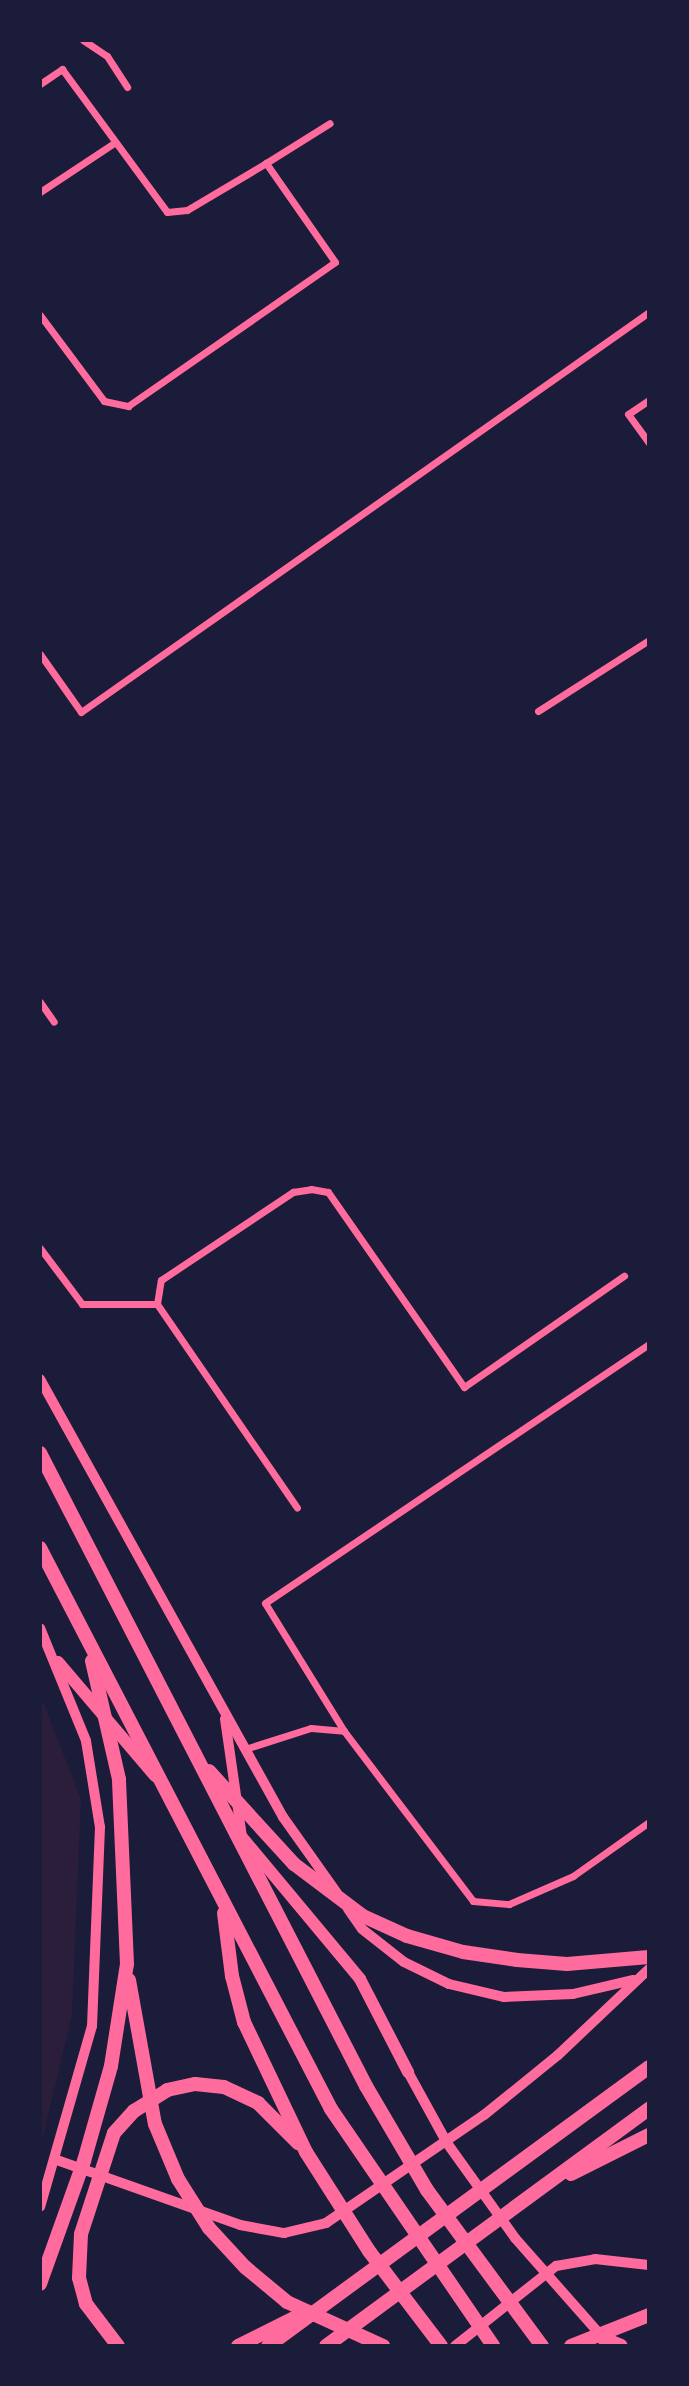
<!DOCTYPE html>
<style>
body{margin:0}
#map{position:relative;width:689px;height:2386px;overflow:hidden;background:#1b1b3a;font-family:Manrope,sans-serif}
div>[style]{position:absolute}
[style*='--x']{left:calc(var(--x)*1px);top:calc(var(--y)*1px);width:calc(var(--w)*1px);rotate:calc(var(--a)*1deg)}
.green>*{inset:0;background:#2a1e3b}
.minor>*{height:7px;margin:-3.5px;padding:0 3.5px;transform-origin:3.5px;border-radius:3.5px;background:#ff6b9d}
.tertiary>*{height:10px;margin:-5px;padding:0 5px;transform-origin:5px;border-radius:5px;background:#ff6b9d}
.secondary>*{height:12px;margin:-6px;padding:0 6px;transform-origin:6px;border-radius:6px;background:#ff6b9d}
.trunk>*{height:14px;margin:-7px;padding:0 7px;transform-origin:7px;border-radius:7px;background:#ff6b9d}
span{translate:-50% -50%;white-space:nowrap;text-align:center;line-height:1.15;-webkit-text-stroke:5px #1b1b3a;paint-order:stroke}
.frame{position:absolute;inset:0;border:42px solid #1b1b3a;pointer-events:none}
</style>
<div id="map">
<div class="green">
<div style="clip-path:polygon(40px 1694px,81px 1799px,72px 2015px,40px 2149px)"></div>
</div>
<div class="minor">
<div style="--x:83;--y:40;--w:29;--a:34"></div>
<div style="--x:107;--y:56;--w:37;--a:57"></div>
<div style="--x:40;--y:84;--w:27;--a:-34"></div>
<div style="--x:62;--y:69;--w:177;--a:53.7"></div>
<div style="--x:167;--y:212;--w:20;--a:-6"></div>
<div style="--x:187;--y:210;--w:92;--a:-30.7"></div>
<div style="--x:40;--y:192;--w:89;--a:-33.5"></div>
<div style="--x:40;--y:315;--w:107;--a:53.3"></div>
<div style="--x:104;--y:401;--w:25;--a:12"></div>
<div style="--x:128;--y:406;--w:252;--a:-34.8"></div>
<div style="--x:335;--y:262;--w:121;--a:-124.9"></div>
<div style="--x:266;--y:163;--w:75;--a:-32"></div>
<div style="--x:649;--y:400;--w:25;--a:146"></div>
<div style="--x:628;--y:414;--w:36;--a:54"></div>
<div style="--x:40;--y:654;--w:71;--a:54.7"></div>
<div style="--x:81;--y:712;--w:695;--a:-35.15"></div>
<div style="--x:538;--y:711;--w:132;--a:-32.6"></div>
<div style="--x:40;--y:1002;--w:24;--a:55"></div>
<div style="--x:40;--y:1248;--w:70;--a:53.1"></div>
<div style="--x:82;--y:1304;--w:75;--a:0"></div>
<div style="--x:157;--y:1304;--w:247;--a:55.5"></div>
<div style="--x:157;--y:1304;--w:24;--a:-81"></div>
<div style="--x:161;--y:1280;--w:159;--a:-33.7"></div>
<div style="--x:293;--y:1192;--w:18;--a:-9"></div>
<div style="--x:311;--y:1189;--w:17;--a:10"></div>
<div style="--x:328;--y:1192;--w:238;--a:55.1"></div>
<div style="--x:464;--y:1387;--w:195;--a:-34.8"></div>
<div style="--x:344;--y:1731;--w:150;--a:-121.7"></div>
<div style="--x:265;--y:1603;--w:463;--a:-34"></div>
<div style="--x:245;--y:1749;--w:69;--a:-17.7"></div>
<div style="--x:311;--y:1728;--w:33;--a:5"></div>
<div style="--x:344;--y:1731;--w:213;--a:52.8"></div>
<div style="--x:473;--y:1901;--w:36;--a:5"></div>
<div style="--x:509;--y:1904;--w:70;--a:-23.6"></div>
<div style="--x:573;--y:1876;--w:93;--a:-35.4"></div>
</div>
<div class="tertiary">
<div style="--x:40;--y:1379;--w:501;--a:60.98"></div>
<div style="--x:283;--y:1817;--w:93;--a:54.6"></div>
<div style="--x:40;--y:1628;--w:122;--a:67.8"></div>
<div style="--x:86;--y:1741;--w:87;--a:80.8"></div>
<div style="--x:100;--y:1827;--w:199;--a:92.3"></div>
<div style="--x:92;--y:2026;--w:188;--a:106"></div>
<div style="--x:225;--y:1719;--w:119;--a:81.8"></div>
<div style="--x:348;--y:1909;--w:24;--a:55"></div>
<div style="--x:362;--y:1929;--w:53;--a:38.2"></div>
<div style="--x:404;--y:1962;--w:50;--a:26.1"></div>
<div style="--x:449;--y:1984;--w:57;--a:13.3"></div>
<div style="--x:504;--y:1997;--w:69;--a:-2.5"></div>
<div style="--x:573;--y:1994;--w:62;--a:-13.1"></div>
<div style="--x:408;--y:2072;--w:81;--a:61.2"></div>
<div style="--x:447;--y:2143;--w:117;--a:54.4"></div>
<div style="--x:515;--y:2238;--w:135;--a:48.6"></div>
<div style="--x:54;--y:2159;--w:197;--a:19.5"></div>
<div style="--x:240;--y:2225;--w:45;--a:10.3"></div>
<div style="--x:284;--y:2233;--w:43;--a:-13.4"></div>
<div style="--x:326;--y:2223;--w:191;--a:-34.4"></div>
<div style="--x:484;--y:2115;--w:95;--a:-39"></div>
<div style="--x:558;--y:2055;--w:125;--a:-43.4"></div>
<div style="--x:455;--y:2346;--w:129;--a:-38.4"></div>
<div style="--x:556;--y:2266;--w:40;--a:-10"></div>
<div style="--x:595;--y:2259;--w:54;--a:6.3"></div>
</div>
<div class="secondary">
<div style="--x:58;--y:1662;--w:150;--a:49.6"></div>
<div style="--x:241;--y:1836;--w:186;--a:50.2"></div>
<div style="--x:360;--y:1979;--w:105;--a:62.7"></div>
</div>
<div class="trunk">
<div style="--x:40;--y:1453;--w:712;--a:62.75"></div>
<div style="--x:366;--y:2086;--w:121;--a:59.6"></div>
<div style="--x:427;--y:2190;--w:194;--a:53.6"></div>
<div style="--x:40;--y:1548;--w:632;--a:62.58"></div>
<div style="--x:331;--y:2109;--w:287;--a:55.6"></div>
<div style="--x:209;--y:1771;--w:126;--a:47.6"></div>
<div style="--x:294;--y:1864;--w:86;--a:37"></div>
<div style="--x:363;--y:1916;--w:48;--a:24.4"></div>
<div style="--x:407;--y:1936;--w:58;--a:15.9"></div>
<div style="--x:463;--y:1952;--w:55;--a:8.4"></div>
<div style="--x:517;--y:1960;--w:50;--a:4.6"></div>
<div style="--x:567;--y:1964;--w:82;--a:-4.9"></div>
<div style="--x:224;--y:1913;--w:64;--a:82.8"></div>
<div style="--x:232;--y:1976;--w:48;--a:75.4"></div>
<div style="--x:244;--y:2022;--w:144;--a:64.5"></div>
<div style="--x:306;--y:2152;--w:117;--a:57.5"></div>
<div style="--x:369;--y:2251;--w:119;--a:52.8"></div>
<div style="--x:129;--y:1980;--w:146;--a:79.8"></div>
<div style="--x:155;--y:2124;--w:60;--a:67.3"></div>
<div style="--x:178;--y:2179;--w:58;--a:57.7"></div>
<div style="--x:209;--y:2228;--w:53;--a:47.3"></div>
<div style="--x:245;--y:2267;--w:55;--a:39.8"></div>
<div style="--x:287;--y:2302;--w:106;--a:24.6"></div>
<div style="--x:571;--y:2174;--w:87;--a:-26.6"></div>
<div style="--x:40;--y:2284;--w:131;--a:-70.3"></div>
<div style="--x:84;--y:2161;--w:99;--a:-74.1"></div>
<div style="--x:111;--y:2066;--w:103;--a:-81.1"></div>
<div style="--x:127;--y:1964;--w:185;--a:-92.5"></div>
<div style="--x:119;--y:1779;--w:121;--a:-102.9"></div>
<div style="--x:604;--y:2339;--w:18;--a:22"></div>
<div style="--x:118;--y:2346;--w:53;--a:-127.3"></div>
<div style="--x:86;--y:2304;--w:27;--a:-105"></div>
<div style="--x:79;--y:2278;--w:44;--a:-87.4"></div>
<div style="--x:81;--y:2234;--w:106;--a:-71.9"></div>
<div style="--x:114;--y:2133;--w:30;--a:-48"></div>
<div style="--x:134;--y:2111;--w:39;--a:-32"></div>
<div style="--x:167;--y:2090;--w:29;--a:-12"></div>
<div style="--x:195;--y:2084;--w:29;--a:6"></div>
<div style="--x:224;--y:2087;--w:38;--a:25"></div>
<div style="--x:258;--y:2103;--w:57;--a:45"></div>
<div style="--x:238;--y:2346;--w:65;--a:-26.6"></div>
<div style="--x:268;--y:2346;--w:472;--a:-36.2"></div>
<div style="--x:326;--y:2346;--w:401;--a:-36.3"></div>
<div style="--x:571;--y:2346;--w:84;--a:-21.7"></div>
</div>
<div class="frame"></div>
</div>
